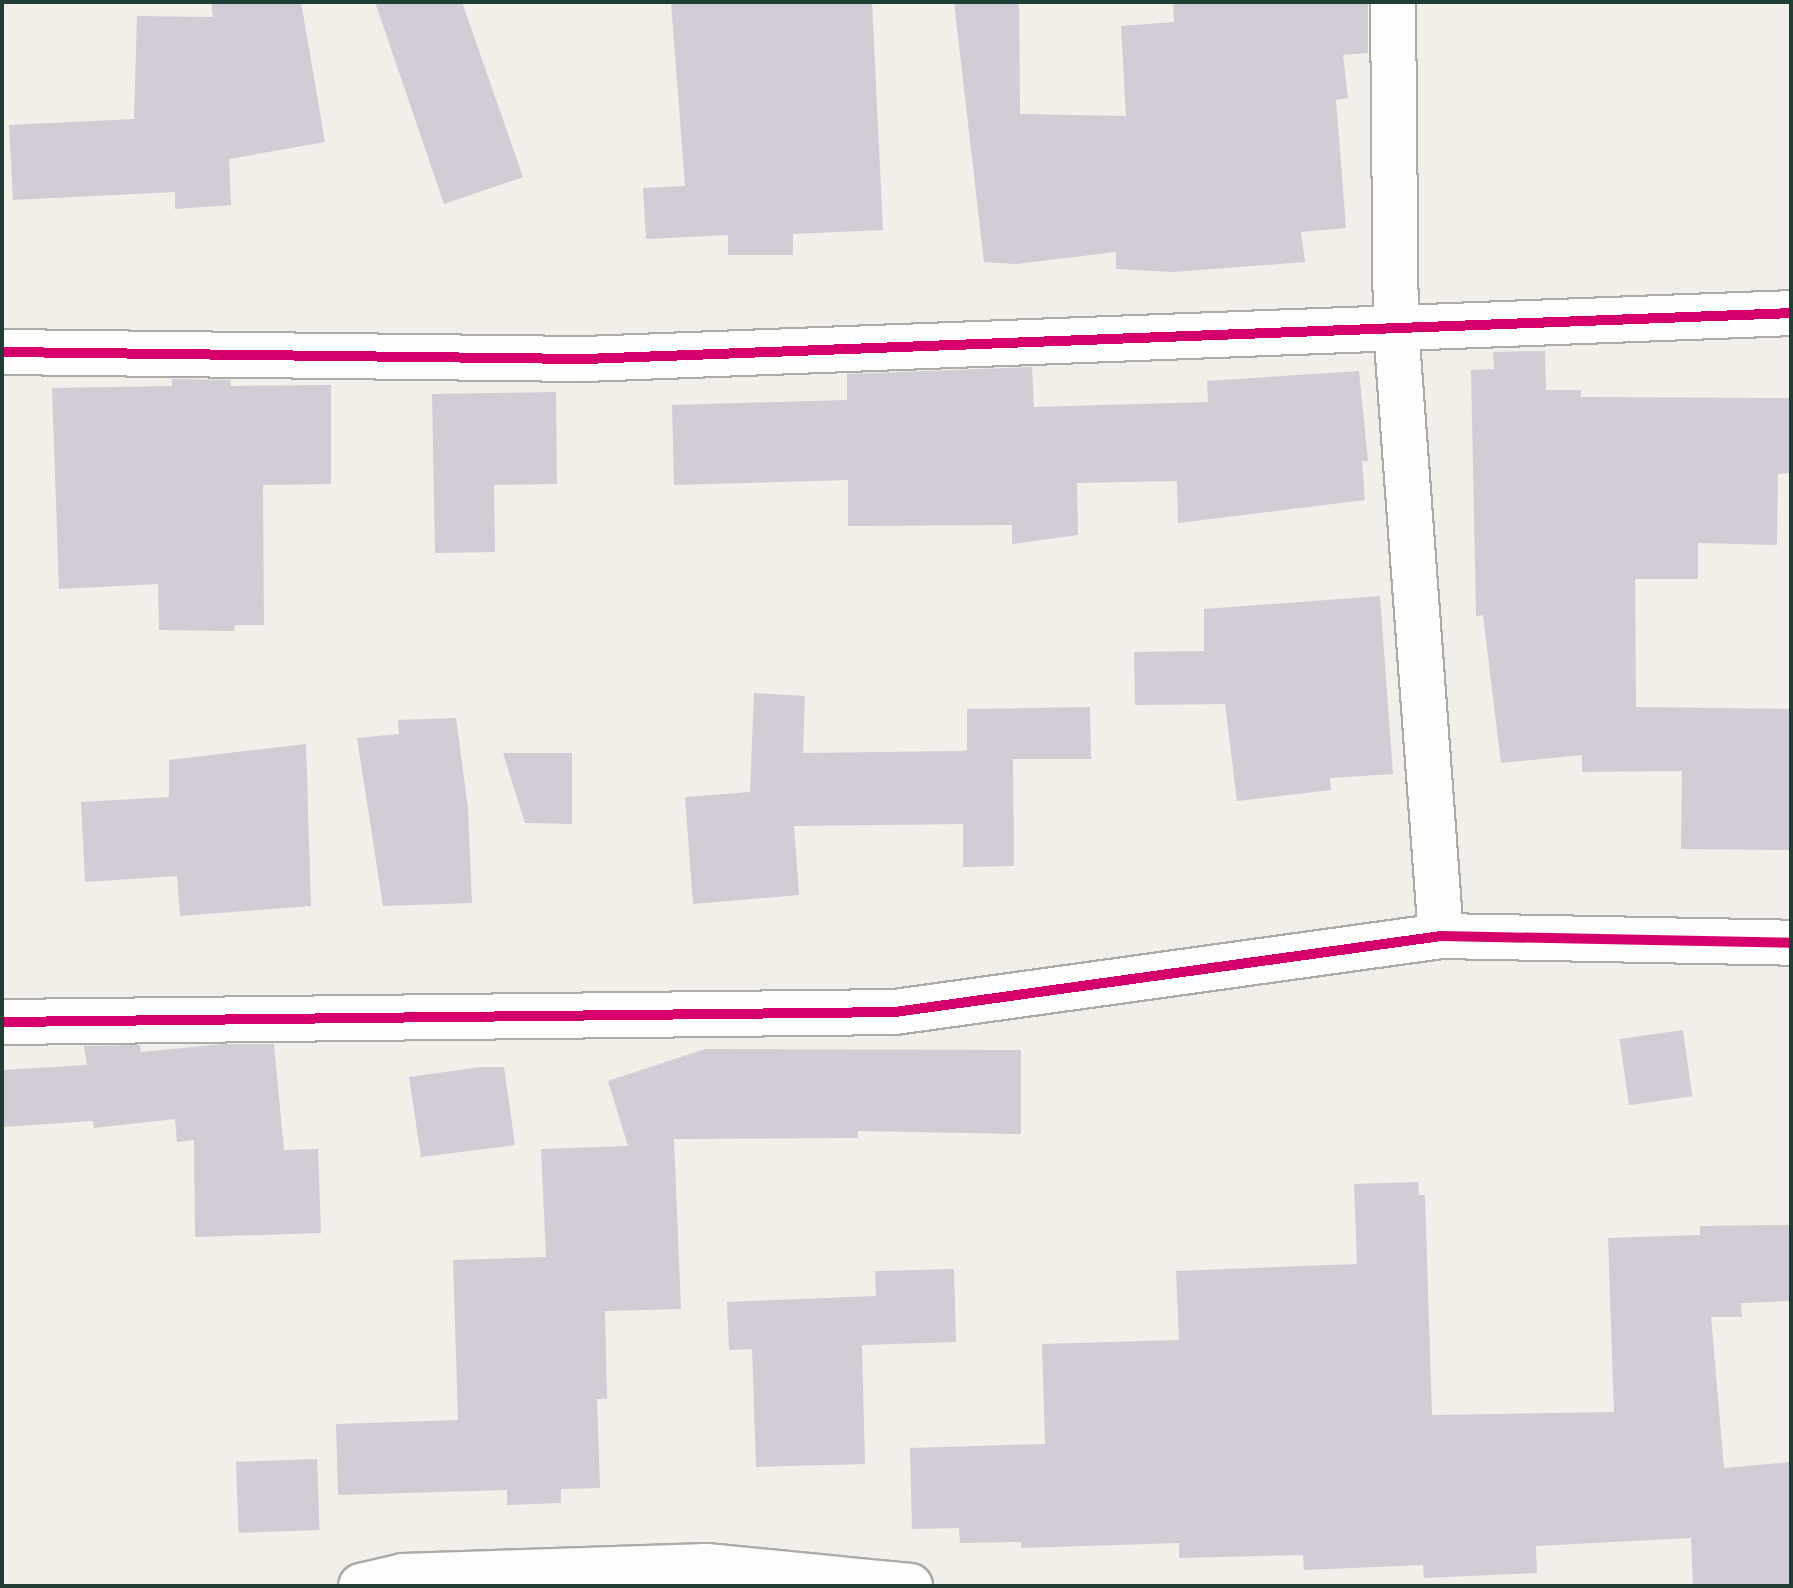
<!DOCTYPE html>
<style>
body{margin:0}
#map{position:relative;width:1793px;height:1588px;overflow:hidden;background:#f1efe7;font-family:"IM FELL DW Pica",serif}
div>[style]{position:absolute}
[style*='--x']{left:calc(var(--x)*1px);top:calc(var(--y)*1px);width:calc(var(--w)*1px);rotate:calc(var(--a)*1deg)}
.building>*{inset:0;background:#d1ccd5;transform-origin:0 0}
.roads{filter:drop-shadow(2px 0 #aaaca7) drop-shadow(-2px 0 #aaaca7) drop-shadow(0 2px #aaaca7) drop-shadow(0 -2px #aaaca7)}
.minor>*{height:44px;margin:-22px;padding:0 22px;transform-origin:22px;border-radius:22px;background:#fdfdfb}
.cycleway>*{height:10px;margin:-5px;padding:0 5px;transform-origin:5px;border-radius:5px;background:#d6006c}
span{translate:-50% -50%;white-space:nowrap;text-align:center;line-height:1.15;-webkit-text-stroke:6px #fff;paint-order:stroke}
.frame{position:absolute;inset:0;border:4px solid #1f3d34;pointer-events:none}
</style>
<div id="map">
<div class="building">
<div style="clip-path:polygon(211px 2px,301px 2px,325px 142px,229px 159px,231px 205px,175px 209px,175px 192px,13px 200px,9px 125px,134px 119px,137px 16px,213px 17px)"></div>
<div style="clip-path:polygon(375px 2px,462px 2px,523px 177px,444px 204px)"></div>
<div style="clip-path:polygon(671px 2px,872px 2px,883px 230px,793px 234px,793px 255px,728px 255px,728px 235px,646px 239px,643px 188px,685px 186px)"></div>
<div style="clip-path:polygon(954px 2px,1019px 2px,1020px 114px,1126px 116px,1121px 26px,1174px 22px,1173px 2px,1368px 2px,1368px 53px,1343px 55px,1348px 98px,1336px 100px,1346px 228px,1301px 232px,1305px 262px,1173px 272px,1116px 269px,1116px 252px,1015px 264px,984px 262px)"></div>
<div style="clip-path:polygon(1545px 351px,1546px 390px,1581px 390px,1581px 397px,1791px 398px,1791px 473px,1778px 474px,1777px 545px,1698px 543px,1698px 579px,1635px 579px,1636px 707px,1791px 709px,1791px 850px,1681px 849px,1682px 771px,1582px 772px,1582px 755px,1501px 763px,1483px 615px,1476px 616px,1471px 370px,1494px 369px,1493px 352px)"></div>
<div style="clip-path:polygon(1032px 367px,1034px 407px,1208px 402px,1207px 381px,1359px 371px,1368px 461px,1362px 461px,1365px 500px,1178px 523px,1177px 481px,1077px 483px,1078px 535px,1012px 544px,1012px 525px,848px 526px,848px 480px,674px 485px,672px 405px,847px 400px,847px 374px)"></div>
<div style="clip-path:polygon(172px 379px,230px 380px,231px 386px,331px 385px,331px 484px,263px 485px,264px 625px,235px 625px,234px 631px,159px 630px,158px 584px,59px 589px,52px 388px,172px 386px)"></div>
<div style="clip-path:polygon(556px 392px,557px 484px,494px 485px,495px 552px,435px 553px,432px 394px)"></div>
<div style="clip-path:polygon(1380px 596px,1393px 774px,1330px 778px,1331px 790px,1237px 801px,1225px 704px,1135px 705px,1134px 652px,1204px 651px,1204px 609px)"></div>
<div style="clip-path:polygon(754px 693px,805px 696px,803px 753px,963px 751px,967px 750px,967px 709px,1090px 707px,1091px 759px,1013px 759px,1014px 866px,963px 867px,963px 824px,794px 826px,799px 895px,693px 904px,685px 797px,750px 792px)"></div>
<div style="clip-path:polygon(456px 718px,468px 808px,472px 903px,383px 906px,357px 738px,399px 734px,398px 720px)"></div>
<div style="clip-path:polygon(306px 744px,311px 906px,180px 916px,177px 876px,85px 882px,81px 802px,169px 797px,169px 760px)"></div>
<div style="clip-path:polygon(503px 753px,572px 753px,572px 824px,525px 823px)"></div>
<div style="left:1683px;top:1030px;width:67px;height:64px;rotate:82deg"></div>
<div style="clip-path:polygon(224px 1044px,274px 1044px,284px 1150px,318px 1149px,321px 1233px,195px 1237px,194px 1140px,177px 1142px,175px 1119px,94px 1128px,93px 1121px,2px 1127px,2px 1070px,87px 1065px,84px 1046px,140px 1045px,141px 1052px)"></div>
<div style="clip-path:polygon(705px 1049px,1021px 1050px,1021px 1134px,858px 1131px,858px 1138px,674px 1139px,681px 1309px,605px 1311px,607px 1399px,597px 1399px,600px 1488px,561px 1489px,561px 1503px,507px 1505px,507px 1490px,338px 1495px,336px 1424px,458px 1420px,453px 1260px,546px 1257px,541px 1149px,628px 1146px,608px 1081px)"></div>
<div style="clip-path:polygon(481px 1067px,504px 1067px,515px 1145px,421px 1157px,409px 1077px)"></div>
<div style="clip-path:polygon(1418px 1182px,1419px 1195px,1425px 1195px,1432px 1415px,1614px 1412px,1608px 1238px,1700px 1235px,1700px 1226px,1791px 1225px,1791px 1301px,1741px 1303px,1742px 1317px,1711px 1317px,1724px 1468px,1791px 1462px,1791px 1586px,1693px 1586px,1691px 1538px,1536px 1546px,1537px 1573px,1424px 1578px,1423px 1565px,1304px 1570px,1303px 1555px,1179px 1558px,1179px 1543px,1021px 1548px,1021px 1542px,960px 1543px,959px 1528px,912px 1529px,910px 1448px,1045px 1444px,1042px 1344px,1179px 1340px,1176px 1271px,1357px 1264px,1354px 1184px)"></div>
<div style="clip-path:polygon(954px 1269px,956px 1342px,862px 1345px,865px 1464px,756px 1467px,752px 1349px,729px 1350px,727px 1302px,876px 1296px,875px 1271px)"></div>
<div style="left:317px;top:1459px;width:71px;height:81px;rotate:88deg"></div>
</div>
<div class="roads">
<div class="minor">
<div style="--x:1393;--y:2;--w:326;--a:89.5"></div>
<div style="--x:1396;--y:328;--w:610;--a:85.77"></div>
<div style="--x:2;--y:352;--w:583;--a:0.69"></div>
<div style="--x:585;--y:359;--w:1207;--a:-2.18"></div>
<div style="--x:2;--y:1022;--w:893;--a:-0.64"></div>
<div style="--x:895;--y:1012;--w:551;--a:-7.92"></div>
<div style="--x:1441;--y:936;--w:350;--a:1.1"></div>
<div style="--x:361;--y:1586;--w:43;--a:-13.4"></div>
<div style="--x:403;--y:1576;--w:303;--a:-1.9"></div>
<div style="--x:706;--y:1566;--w:205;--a:5.6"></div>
</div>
</div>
<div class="cycleway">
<div style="--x:2;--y:352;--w:583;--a:0.69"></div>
<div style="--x:585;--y:359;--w:1207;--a:-2.18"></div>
<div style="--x:2;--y:1022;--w:893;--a:-0.64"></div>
<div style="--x:895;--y:1012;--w:551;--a:-7.92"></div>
<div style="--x:1441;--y:936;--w:350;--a:1.1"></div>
</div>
<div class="frame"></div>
</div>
